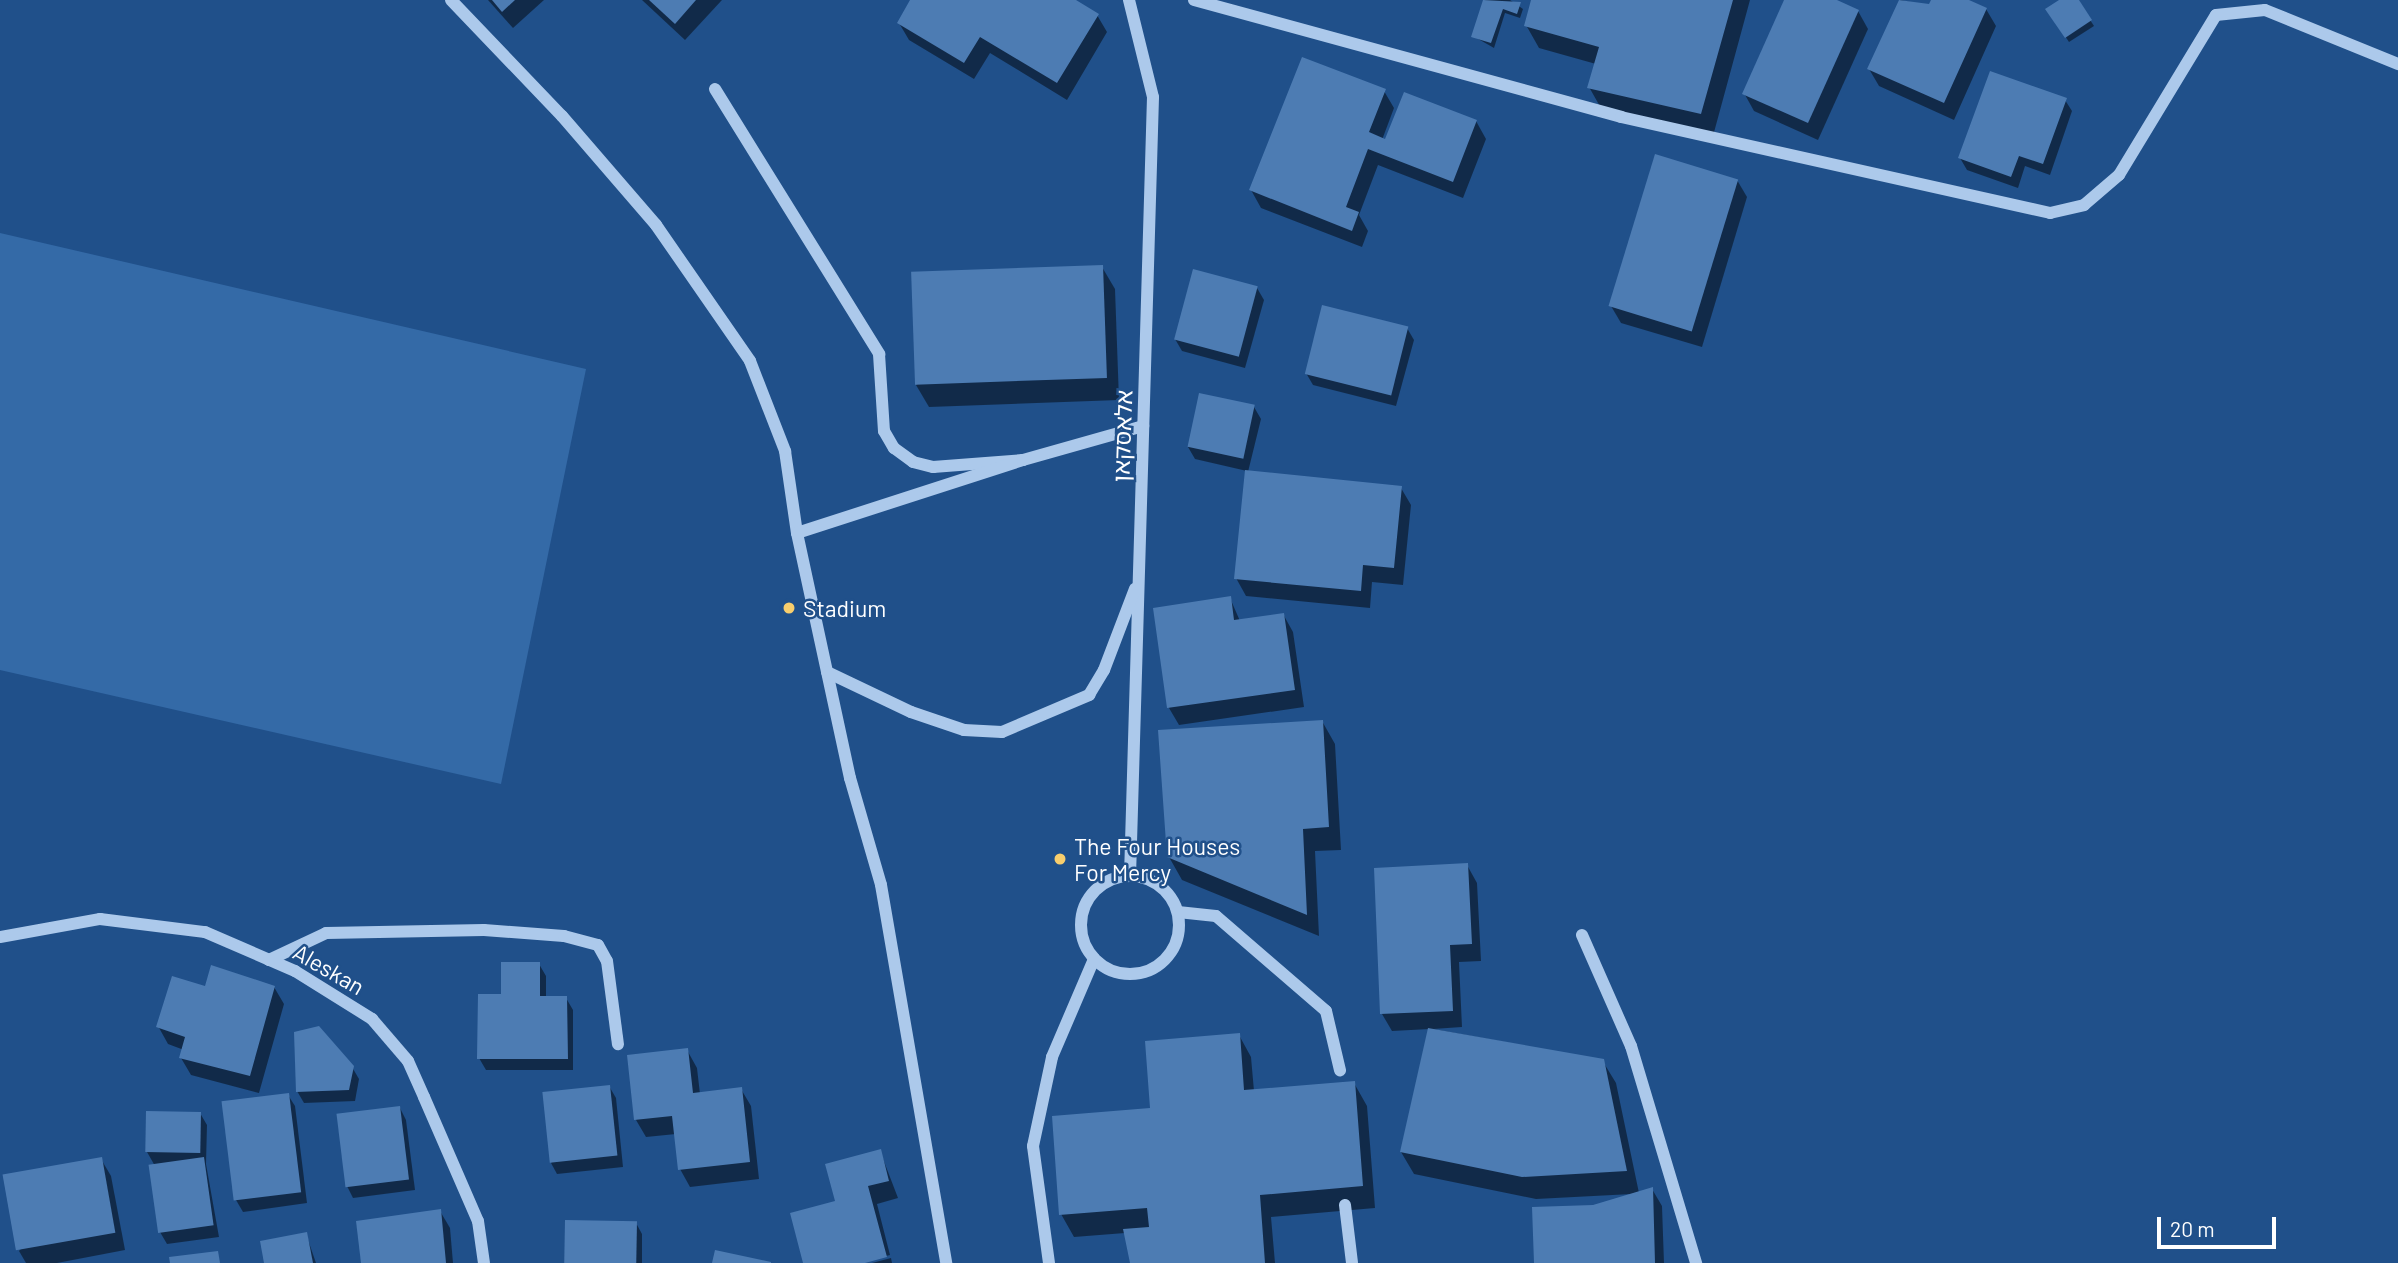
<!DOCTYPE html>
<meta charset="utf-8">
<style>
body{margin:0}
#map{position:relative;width:2398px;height:1263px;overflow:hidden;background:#20508a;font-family:Barlow,"Noto Sans Hebrew",sans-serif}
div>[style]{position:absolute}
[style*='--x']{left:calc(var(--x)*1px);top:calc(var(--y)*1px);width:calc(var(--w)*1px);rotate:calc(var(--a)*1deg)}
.green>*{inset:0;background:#346aa7}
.shadow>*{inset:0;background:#0007}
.building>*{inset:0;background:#4d7cb3;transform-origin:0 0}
.minor>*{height:12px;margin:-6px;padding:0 6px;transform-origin:6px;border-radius:6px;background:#acc9eb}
.minor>.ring{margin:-6px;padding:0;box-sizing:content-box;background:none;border:12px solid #acc9eb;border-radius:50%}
.dots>*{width:19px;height:19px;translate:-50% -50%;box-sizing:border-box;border:4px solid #20508a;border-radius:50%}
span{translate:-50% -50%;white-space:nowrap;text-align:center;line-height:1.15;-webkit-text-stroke:5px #20508a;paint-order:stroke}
.street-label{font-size:23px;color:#fff}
.poi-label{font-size:23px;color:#fff}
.left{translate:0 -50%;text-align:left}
.scale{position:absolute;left:2157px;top:1217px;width:119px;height:32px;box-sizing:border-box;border:4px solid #fff;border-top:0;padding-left:9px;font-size:21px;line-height:24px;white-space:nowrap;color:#fff;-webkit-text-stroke:5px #20508a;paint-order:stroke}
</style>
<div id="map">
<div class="green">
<div style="clip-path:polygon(0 233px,586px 369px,501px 784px,0 670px)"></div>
</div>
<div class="shadow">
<div style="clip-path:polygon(488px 0,544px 0,513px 28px)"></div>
<div style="clip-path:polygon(642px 0,722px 0,685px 40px)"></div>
<div style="clip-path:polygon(912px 0,1073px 0,1097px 15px,1107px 32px,1067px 100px,990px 53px,974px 79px,909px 40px,899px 23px)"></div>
<div style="clip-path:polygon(1485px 0,1510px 0,1523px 9px,1520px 18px,1505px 13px,1494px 48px,1473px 36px)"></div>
<div style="clip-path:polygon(1533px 0,1750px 0,1713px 136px,1602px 110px,1589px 87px,1596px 64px,1539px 48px,1526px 25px)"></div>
<div style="clip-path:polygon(1786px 0,1833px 0,1858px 11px,1868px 29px,1818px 140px,1754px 111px,1744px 93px)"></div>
<div style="clip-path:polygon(1900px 0,1930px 6px,1933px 0,1965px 0,1986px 9px,1996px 26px,1954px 120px,1879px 86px,1869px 69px)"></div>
<div style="clip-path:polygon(2062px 0,2077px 0,2094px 26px,2069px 42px,2051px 15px)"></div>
<div style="clip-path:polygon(1384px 91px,1394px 108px,1382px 140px,1476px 121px,1486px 139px,1463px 198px,1378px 165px,1359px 215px,1368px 231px,1362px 247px,1261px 208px,1251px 190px)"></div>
<div style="clip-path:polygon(2065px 100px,2072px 111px,2050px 175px,2025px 166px,2018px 188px,1967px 170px,1960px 158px)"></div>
<div style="clip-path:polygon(1737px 180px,1747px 197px,1702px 347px,1621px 323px,1611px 306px)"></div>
<div style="clip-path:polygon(1102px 267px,1115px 289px,1119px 400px,929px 407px,916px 385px)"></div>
<div style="clip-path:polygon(1257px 288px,1264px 300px,1245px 368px,1182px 351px,1175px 339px)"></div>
<div style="clip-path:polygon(1407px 328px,1414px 340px,1396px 406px,1313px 385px,1306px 373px)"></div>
<div style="clip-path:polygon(1254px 407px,1261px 419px,1248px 472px,1401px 488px,1411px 505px,1403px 585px,1372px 582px,1370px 608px,1246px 596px,1236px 578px,1247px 471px,1195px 459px,1188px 447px)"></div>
<div style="clip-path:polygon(1230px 598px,1240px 621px,1283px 614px,1293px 632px,1304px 707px,1179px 725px,1169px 708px)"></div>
<div style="clip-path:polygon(1322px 721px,1335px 744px,1341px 850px,1315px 851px,1319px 936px,1182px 880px,1169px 857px)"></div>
<div style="clip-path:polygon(1467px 865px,1477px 883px,1481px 961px,1459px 962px,1462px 1027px,1433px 1029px,1602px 1060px,1616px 1083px,1639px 1193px,1652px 1189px,1662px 1206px,1664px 1263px,1536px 1263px,1593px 1206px,1632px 1194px,1536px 1199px,1414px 1174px,1401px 1152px,1430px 1029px,1392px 1031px,1382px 1014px)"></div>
<div style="clip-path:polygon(539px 964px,546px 976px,546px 998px,566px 998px,573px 1010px,573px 1070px,486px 1070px,479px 1058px,503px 996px)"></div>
<div style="clip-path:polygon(274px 987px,284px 1004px,259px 1093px,191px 1075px,181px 1058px,184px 1050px,168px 1044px,158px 1026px,206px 988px)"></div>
<div style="clip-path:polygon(1239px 1035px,1251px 1057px,1254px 1091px,1354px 1083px,1367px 1106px,1375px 1208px,1271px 1217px,1275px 1263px,1132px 1263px,1125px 1233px,1074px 1237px,1061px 1214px,1152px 1110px)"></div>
<div style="clip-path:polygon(687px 1050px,697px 1068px,700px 1094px,741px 1089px,751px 1106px,759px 1179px,690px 1187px,680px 1169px,676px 1134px,646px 1137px,636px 1120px)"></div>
<div style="clip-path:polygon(352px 1067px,359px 1079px,355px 1101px,304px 1103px,297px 1091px)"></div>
<div style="clip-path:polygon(609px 1086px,616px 1098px,623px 1167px,557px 1174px,551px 1163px)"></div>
<div style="clip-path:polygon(288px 1095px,295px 1106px,307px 1203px,243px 1212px,236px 1200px)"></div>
<div style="clip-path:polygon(400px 1108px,406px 1120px,415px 1190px,353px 1198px,347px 1186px)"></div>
<div style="clip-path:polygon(200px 1113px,207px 1125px,206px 1164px,219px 1237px,167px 1244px,160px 1232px,155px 1166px,147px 1152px)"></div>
<div style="clip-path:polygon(880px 1151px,898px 1198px,877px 1204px,890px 1255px,858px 1263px,805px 1263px)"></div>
<div style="clip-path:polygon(101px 1159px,111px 1176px,125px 1250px,57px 1263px,26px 1263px,19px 1251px)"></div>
<div style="clip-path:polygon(440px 1211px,450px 1228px,453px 1263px,363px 1263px)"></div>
<div style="clip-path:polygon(636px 1223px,642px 1234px,642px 1263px,566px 1263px)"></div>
<div style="clip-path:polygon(306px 1234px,316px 1263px,266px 1263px)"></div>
<div style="clip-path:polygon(891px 1258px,892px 1263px,872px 1263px)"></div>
</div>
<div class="building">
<div style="clip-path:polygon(492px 0,515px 0,502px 12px)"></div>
<div style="clip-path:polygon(649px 0,696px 0,675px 24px)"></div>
<div style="clip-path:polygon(910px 0,1076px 0,1099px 14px,1057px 83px,980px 37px,964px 63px,897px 23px)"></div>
<div style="clip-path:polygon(1483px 0,1521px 2px,1517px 14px,1503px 9px,1491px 43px,1471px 37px)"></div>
<div style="clip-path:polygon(1531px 0,1733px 0,1701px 114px,1587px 88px,1599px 47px,1524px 26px)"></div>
<div style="clip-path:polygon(1784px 0,1837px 0,1859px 10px,1808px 123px,1742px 94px)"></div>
<div style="clip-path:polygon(1899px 0,1929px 4px,1931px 0,1969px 0,1987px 8px,1944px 103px,1867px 69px)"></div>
<div style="clip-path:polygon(2059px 0,2079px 0,2092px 20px,2065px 38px,2045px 9px)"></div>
<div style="clip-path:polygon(1302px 57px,1386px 89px,1369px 132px,1385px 139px,1404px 92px,1477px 120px,1453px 182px,1368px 149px,1346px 207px,1359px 212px,1352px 231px,1249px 190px)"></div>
<div style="clip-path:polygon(1990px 71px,2067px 98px,2043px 164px,2019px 156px,2011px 177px,1958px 158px)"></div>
<div style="left:1655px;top:154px;width:87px;height:159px;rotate:17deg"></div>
<div style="left:1103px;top:265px;width:113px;height:192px;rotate:88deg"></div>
<div style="left:1193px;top:269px;width:67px;height:73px;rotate:15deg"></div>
<div style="left:1322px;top:305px;width:89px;height:71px;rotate:14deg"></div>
<div style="left:1199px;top:393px;width:57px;height:55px;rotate:12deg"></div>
<div style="clip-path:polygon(1245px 470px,1402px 486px,1394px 568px,1363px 565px,1361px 591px,1234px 579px)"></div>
<div style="clip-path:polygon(1231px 596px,1234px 620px,1284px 613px,1295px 690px,1167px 708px,1153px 608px)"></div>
<div style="clip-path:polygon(1323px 720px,1329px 827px,1303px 829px,1307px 915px,1167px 857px,1158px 730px)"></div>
<div style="clip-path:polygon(1468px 863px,1472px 944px,1450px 945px,1453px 1011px,1380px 1014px,1374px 868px)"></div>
<div style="clip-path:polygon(501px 962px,540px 962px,540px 996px,567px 996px,568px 1059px,477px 1059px,478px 994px,501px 994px)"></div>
<div style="clip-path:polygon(211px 965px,275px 986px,250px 1076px,179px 1058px,185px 1037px,156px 1027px,172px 976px,205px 986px)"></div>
<div style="clip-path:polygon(319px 1026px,354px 1066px,349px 1090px,296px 1092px,294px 1032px)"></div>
<div style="clip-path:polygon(1428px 1028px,1604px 1059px,1627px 1171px,1522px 1177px,1400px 1152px)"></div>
<div style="clip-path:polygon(1240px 1033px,1244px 1090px,1355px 1081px,1363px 1186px,1260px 1195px,1265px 1263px,1130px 1263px,1123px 1229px,1149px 1227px,1147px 1208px,1059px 1215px,1052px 1116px,1150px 1108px,1145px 1041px)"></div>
<div style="clip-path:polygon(688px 1048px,693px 1093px,742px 1087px,750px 1162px,678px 1170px,672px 1116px,634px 1120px,627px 1055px)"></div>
<div style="left:610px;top:1085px;width:71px;height:68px;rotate:84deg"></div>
<div style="left:289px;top:1093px;width:100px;height:68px;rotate:83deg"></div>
<div style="left:400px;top:1106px;width:74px;height:64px;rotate:83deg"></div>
<div style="left:146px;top:1111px;width:55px;height:41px;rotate:1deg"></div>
<div style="clip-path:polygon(881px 1149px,889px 1181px,868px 1186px,887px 1257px,865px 1263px,803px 1263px,790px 1213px,835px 1201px,825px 1164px)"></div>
<div style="left:102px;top:1157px;width:77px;height:101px;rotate:80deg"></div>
<div style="left:204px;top:1157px;width:69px;height:56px;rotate:82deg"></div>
<div style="clip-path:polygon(1653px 1187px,1655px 1263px,1534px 1263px,1532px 1207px,1593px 1205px)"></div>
<div style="clip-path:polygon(441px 1209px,446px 1263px,361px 1263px,356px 1221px)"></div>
<div style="left:565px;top:1220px;width:72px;height:43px;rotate:1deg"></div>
<div style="clip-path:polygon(307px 1232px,313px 1263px,264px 1263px,260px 1241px)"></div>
<div style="clip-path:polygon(715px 1250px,771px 1262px,771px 1263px,712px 1263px)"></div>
<div style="clip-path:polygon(218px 1251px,220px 1263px,170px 1263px,169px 1257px)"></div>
</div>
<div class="minor">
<div style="--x:451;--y:0;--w:161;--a:46.3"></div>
<div style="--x:562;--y:116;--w:144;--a:49.2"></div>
<div style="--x:656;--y:225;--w:165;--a:55.3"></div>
<div style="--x:750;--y:361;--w:97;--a:68.7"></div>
<div style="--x:785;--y:451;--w:83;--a:81.7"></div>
<div style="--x:797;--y:533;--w:251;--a:77.8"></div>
<div style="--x:850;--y:778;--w:111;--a:73.8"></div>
<div style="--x:881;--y:885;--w:384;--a:80.2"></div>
<div style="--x:1129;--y:0;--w:100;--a:76.1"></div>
<div style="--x:1153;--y:97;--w:779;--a:91.69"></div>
<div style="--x:1194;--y:0;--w:443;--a:15.3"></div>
<div style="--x:1621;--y:117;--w:440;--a:12.6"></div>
<div style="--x:2050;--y:213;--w:35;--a:-13"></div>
<div style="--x:2084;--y:205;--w:46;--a:-40.6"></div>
<div style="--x:2119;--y:175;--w:187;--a:-58.8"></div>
<div style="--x:2216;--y:15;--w:49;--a:-5.8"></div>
<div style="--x:2265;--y:10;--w:144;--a:22.1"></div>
<div style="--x:715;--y:89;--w:312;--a:58.2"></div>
<div style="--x:879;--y:354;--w:77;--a:86.3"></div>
<div style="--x:884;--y:431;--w:20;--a:60"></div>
<div style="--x:894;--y:448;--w:24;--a:36"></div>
<div style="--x:913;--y:462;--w:21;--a:14"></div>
<div style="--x:933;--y:467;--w:90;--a:-4.4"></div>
<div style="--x:797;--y:533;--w:237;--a:-17.9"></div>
<div style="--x:1023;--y:460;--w:125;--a:-15.8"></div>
<div style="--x:827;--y:672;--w:93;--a:25.5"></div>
<div style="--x:911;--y:712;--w:56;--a:18.8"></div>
<div style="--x:964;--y:730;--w:38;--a:3"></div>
<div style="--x:1002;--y:732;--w:95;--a:-23"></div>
<div style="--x:1089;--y:695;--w:29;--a:-59"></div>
<div style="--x:1104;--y:670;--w:87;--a:-69.1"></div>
<div class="ring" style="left:1081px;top:876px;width:86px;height:86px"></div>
<div style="--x:1178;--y:912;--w:38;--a:6"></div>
<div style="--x:1216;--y:916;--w:145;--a:40.8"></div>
<div style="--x:1326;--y:1011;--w:61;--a:76.7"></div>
<div style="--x:1582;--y:935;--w:121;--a:66.2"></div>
<div style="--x:1631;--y:1046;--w:227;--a:73.3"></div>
<div style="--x:0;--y:937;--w:102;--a:-10.2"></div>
<div style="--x:100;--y:919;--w:106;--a:7.1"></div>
<div style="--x:205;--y:932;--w:98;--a:23.4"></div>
<div style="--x:295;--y:971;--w:91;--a:31.9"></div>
<div style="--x:372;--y:1019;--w:55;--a:49.4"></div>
<div style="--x:408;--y:1061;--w:39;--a:66"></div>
<div style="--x:424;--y:1097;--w:135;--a:66.5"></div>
<div style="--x:478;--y:1221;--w:42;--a:81.9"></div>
<div style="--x:269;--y:960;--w:63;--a:-25.3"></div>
<div style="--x:326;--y:933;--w:158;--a:-1.1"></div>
<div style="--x:484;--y:930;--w:80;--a:4.3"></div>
<div style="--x:564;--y:936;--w:35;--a:15"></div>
<div style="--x:598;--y:945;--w:18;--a:61"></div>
<div style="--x:607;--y:961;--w:84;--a:82.5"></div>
<div style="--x:1345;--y:1205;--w:58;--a:83.1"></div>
<div style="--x:1049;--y:1263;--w:118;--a:-97.8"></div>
<div style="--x:1033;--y:1146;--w:91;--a:-77.9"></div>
<div style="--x:1052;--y:1057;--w:107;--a:-66.8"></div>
</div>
<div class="dots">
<div style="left:789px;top:608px;background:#f8ce6d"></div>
<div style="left:1060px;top:859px;background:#f8ce6d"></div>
</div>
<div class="street-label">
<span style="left:1122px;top:436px;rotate:-88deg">אלאסקאן</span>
<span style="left:329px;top:969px;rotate:30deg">Aleskan</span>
</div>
<div class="poi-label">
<span class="left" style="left:803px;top:608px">Stadium</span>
<span class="left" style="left:1074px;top:859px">The Four Houses<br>For Mercy</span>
</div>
<div class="scale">20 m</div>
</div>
